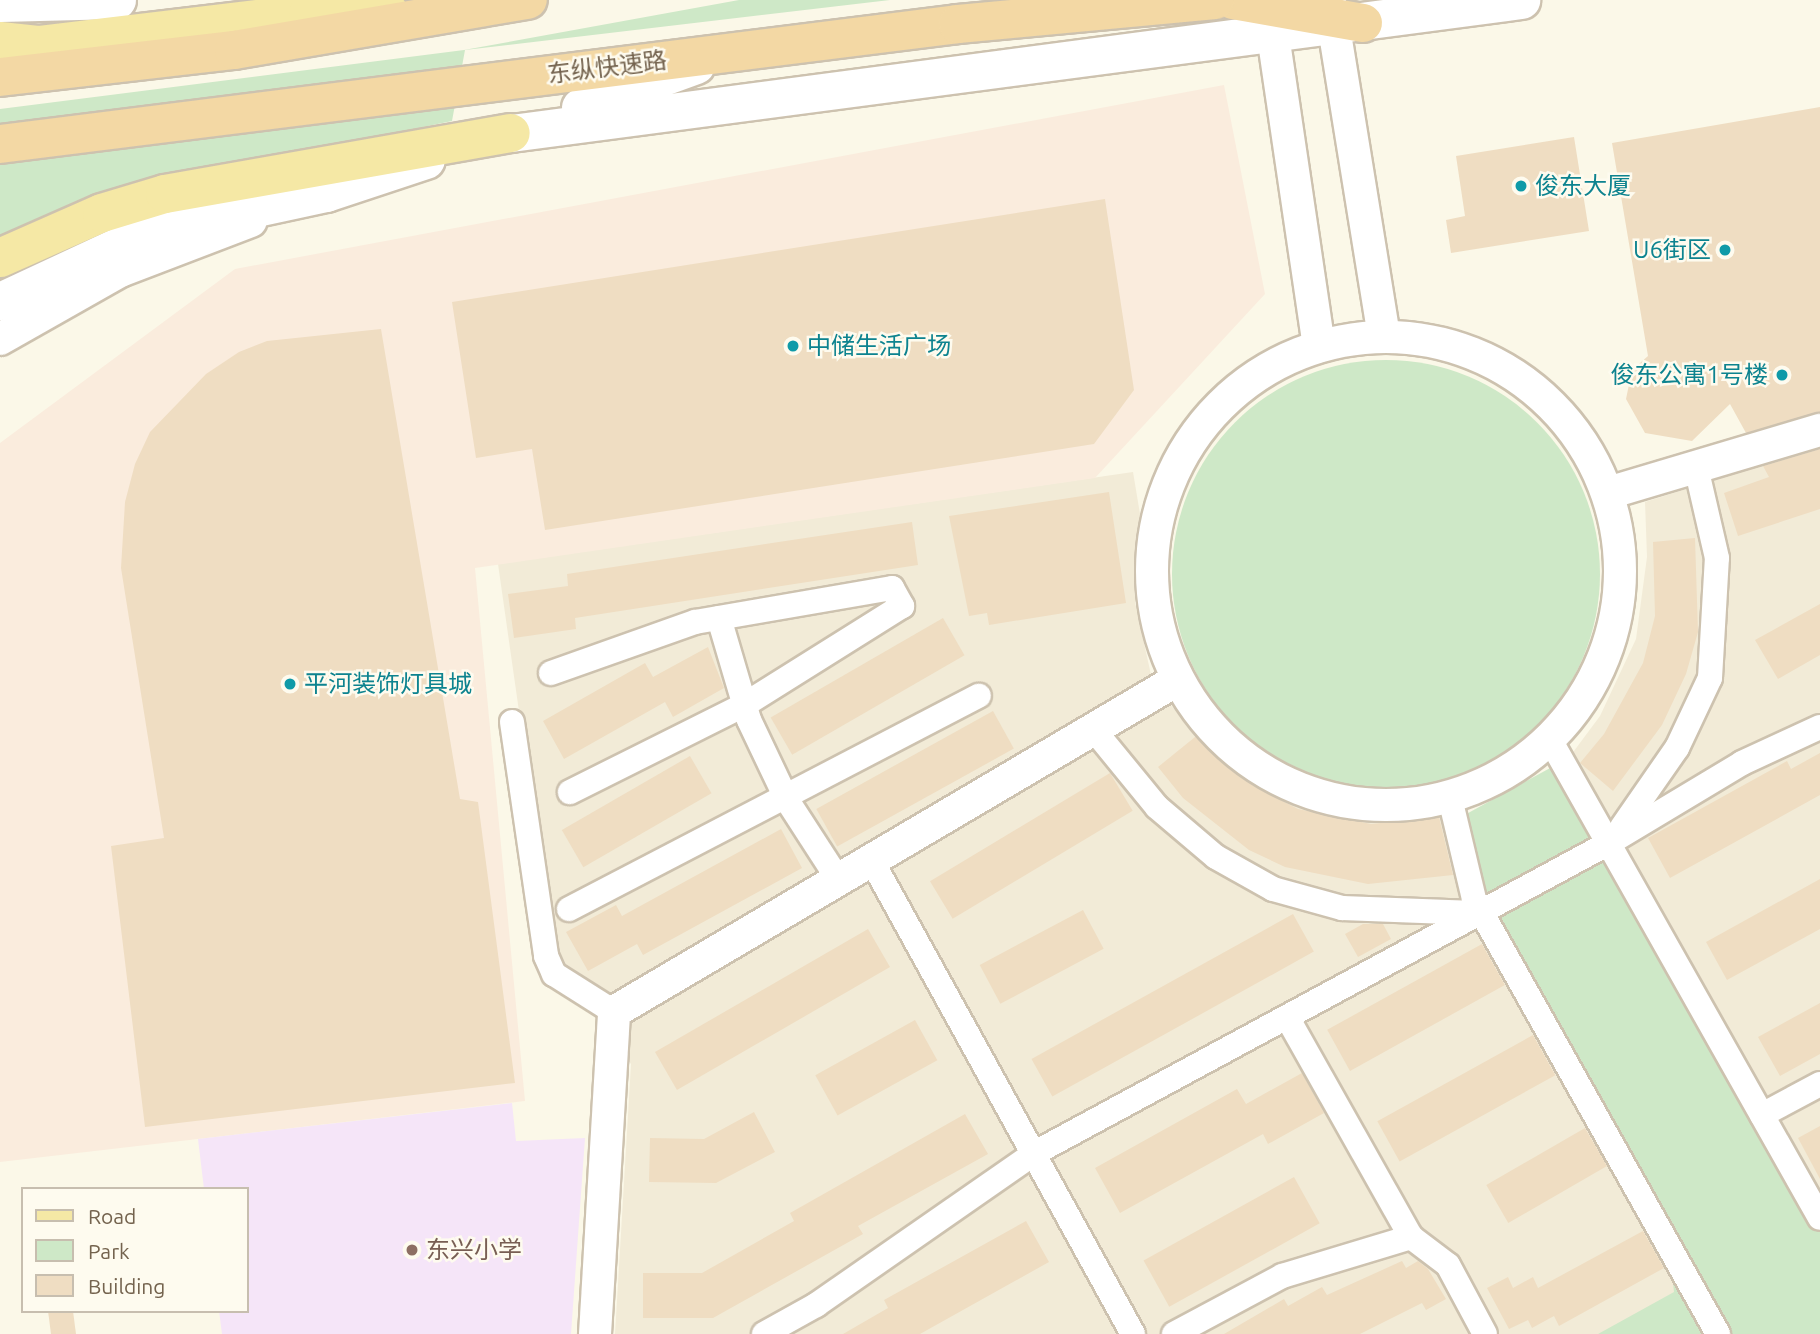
<!DOCTYPE html>
<meta charset="utf-8">
<style>
body{margin:0}
#map{position:relative;width:1820px;height:1334px;overflow:hidden;background:#fbf8e8;font-family:Ubuntu,"Noto Sans SC",sans-serif}
div>[style]{position:absolute}
[style*='--x']{left:calc(var(--x)*1px);top:calc(var(--y)*1px);width:calc(var(--w)*1px);rotate:calc(var(--a)*1deg)}
.residential>*{inset:0;background:#f2ebd7}
.commercial>*{inset:0;background:#faecdd}
.education>*{inset:0;background:#f5e5f8}
.green>*{inset:0;background:#cee8c7}
.round{border-radius:50%}
.building>*{inset:0;background:#efddc2;transform-origin:0 0}
.roads{filter:drop-shadow(2px 0 #cdc2af) drop-shadow(-2px 0 #cdc2af) drop-shadow(0 2px #cdc2af) drop-shadow(0 -2px #cdc2af)}
.minor>*{height:24px;margin:-12px;padding:0 12px;transform-origin:12px;border-radius:12px;background:#fff}
.tertiary>*{height:32px;margin:-16px;padding:0 16px;transform-origin:16px;border-radius:16px;background:#fff}
.tertiary>.ring{margin:-16px;padding:0;box-sizing:content-box;background:none;border:32px solid #fff;border-radius:50%}
.secondary>*{height:37px;margin:-18.5px;padding:0 18.5px;transform-origin:18.5px;border-radius:18.5px;background:#fff}
.primary>*{height:38px;margin:-19px;padding:0 19px;transform-origin:19px;border-radius:19px;background:#f5e8a5}
.trunk>*{height:38px;margin:-19px;padding:0 19px;transform-origin:19px;border-radius:19px;background:#f3d8a4}
.dots>*{width:19px;height:19px;translate:-50% -50%;box-sizing:border-box;border:4px solid #fefbef;border-radius:50%}
span{translate:-50% -50%;white-space:nowrap;text-align:center;line-height:1.15;-webkit-text-stroke:5px #fefbef;paint-order:stroke}
.street-label{font-size:24px;color:#74634e}
.culture-label{font-size:24px;color:#0d838f}
.left{translate:0 -50%;text-align:left}
.right{translate:-100% -50%;text-align:right}
.education-label{font-size:24px;color:#785e54}
.legend{position:absolute;left:21px;top:1187px;width:228px;height:126px;box-sizing:border-box;background:#fefbef;border:2px solid #c7beaf;margin:0;padding:9px 12px;list-style:none;font-size:21px;color:#74634e}
.legend li{display:flex;align-items:center;gap:14px;height:35px}
.legend b{width:35px;border:2px solid #c7beaf}
</style>
<div id="map">
<div class="residential">
<div style="clip-path:polygon(1820px 447px,1820px 1196px,1571px 755px,1600px 716px,1636px 639px,1647px 557px,1645px 502px)"></div>
<div style="clip-path:polygon(1133px 472px,1143px 532px,1135px 602px,1153px 684px,1187px 724px,1269px 788px,1326px 808px,1383px 815px,1443px 810px,1710px 1334px,615px 1334px,631px 1064px,555px 964px,498px 564px)"></div>
</div>
<div class="commercial">
<div style="clip-path:polygon(1224px 85px,1265px 294px,1095px 478px,475px 568px,525px 1101px,0 1162px,0 443px,235px 269px)"></div>
</div>
<div class="education">
<div style="clip-path:polygon(512px 1103px,516px 1141px,585px 1138px,571px 1334px,222px 1334px,219px 1311px,247px 1311px,247px 1189px,204px 1189px,198px 1139px)"></div>
</div>
<div class="green">
<div style="clip-path:polygon(739px 0,890px 0,465px 50px,452px 121px,150px 184px,0 247px,0 109px,464px 50px)"></div>
<div class="round" style="left:1172px;top:360px;width:428px;height:428px"></div>
<div style="clip-path:polygon(1552px 767px,1820px 1214px,1820px 1334px,1598px 1334px,1674px 1292px,1668px 1235px,1468px 878px,1450px 823px)"></div>
</div>
<div class="building">
<div style="clip-path:polygon(1820px 107px,1820px 412px,1746px 433px,1730px 404px,1692px 441px,1645px 433px,1626px 399px,1632px 370px,1648px 356px,1612px 143px)"></div>
<div style="clip-path:polygon(1574px 137px,1589px 231px,1451px 253px,1446px 220px,1465px 216px,1456px 156px)"></div>
<div style="clip-path:polygon(1105px 199px,1134px 390px,1094px 444px,545px 530px,532px 449px,476px 458px,452px 302px)"></div>
<div style="clip-path:polygon(381px 329px,460px 799px,478px 802px,515px 1083px,145px 1127px,111px 846px,164px 838px,121px 568px,125px 502px,135px 464px,150px 432px,206px 374px,239px 352px,267px 341px)"></div>
<div style="clip-path:polygon(1820px 449px,1820px 509px,1738px 536px,1724px 493px,1769px 477px,1763px 466px)"></div>
<div style="clip-path:polygon(1109px 492px,1126px 603px,989px 625px,987px 613px,969px 616px,949px 516px)"></div>
<div style="clip-path:polygon(912px 522px,918px 565px,575px 618px,576px 629px,514px 638px,508px 594px,568px 586px,567px 574px)"></div>
<div style="clip-path:polygon(1695px 538px,1698px 632px,1686px 674px,1662px 725px,1613px 791px,1580px 763px,1604px 734px,1643px 663px,1655px 616px,1653px 542px)"></div>
<div style="clip-path:polygon(1820px 604px,1820px 655px,1778px 679px,1755px 640px)"></div>
<div style="left:943px;top:618px;width:43px;height:199px;rotate:60deg"></div>
<div style="clip-path:polygon(708px 647px,724px 688px,673px 717px,665px 702px,564px 759px,543px 721px,645px 663px,653px 677px)"></div>
<div style="left:993px;top:711px;width:43px;height:202px;rotate:61deg"></div>
<div style="clip-path:polygon(1200px 733px,1252px 785px,1298px 809px,1371px 824px,1439px 817px,1453px 875px,1368px 884px,1285px 867px,1249px 850px,1183px 798px,1158px 767px)"></div>
<div style="clip-path:polygon(1820px 753px,1820px 795px,1670px 878px,1648px 838px,1787px 761px,1791px 769px)"></div>
<div style="left:690px;top:756px;width:43px;height:148px;rotate:60deg"></div>
<div style="left:1110px;top:773px;width:44px;height:210px;rotate:59deg"></div>
<div style="clip-path:polygon(781px 829px,802px 868px,643px 955px,637px 944px,588px 971px,566px 932px,616px 905px,622px 916px)"></div>
<div style="clip-path:polygon(1820px 879px,1820px 929px,1727px 980px,1706px 942px)"></div>
<div style="left:1083px;top:910px;width:44px;height:117px;rotate:62deg"></div>
<div style="left:1293px;top:914px;width:43px;height:299px;rotate:61deg"></div>
<div style="clip-path:polygon(1363px 924px,1383px 924px,1391px 939px,1358px 957px,1345px 934px)"></div>
<div style="left:868px;top:929px;width:44px;height:246px;rotate:60deg"></div>
<div style="left:1482px;top:944px;width:47px;height:177px;rotate:61deg"></div>
<div style="clip-path:polygon(1820px 1003px,1820px 1054px,1780px 1076px,1758px 1037px)"></div>
<div style="left:915px;top:1020px;width:46px;height:114px;rotate:61deg"></div>
<div style="left:1533px;top:1035px;width:46px;height:178px;rotate:61deg"></div>
<div style="clip-path:polygon(1302px 1073px,1324px 1113px,1268px 1144px,1263px 1134px,1120px 1213px,1095px 1168px,1237px 1089px,1246px 1104px)"></div>
<div style="clip-path:polygon(754px 1112px,775px 1152px,716px 1183px,649px 1182px,650px 1138px,704px 1139px)"></div>
<div style="clip-path:polygon(965px 1114px,988px 1154px,858px 1226px,863px 1234px,713px 1318px,643px 1318px,643px 1273px,702px 1273px,794px 1221px,790px 1213px)"></div>
<div style="clip-path:polygon(1820px 1126px,1820px 1179px,1798px 1138px)"></div>
<div style="left:1585px;top:1128px;width:44px;height:114px;rotate:60deg"></div>
<div style="left:1294px;top:1177px;width:53px;height:172px;rotate:61deg"></div>
<div style="clip-path:polygon(1026px 1221px,1049px 1262px,920px 1334px,843px 1334px,888px 1308px,884px 1300px)"></div>
<div style="clip-path:polygon(1643px 1231px,1664px 1268px,1559px 1326px,1554px 1316px,1532px 1328px,1528px 1320px,1509px 1329px,1487px 1288px,1508px 1277px,1513px 1288px,1533px 1277px,1538px 1288px)"></div>
<div style="clip-path:polygon(1402px 1261px,1406px 1268px,1418px 1261px,1428px 1269px,1446px 1299px,1426px 1310px,1422px 1303px,1360px 1334px,1224px 1334px,1284px 1299px,1288px 1306px,1322px 1287px,1327px 1295px)"></div>
<div style="clip-path:polygon(48px 1311px,73px 1311px,76px 1334px,51px 1334px)"></div>
</div>
<div class="roads">
<div class="minor">
<div style="--x:719;--y:618;--w:106;--a:73.6"></div>
<div style="--x:749;--y:720;--w:89;--a:64.6"></div>
<div style="--x:787;--y:800;--w:98;--a:57.1"></div>
<div style="--x:551;--y:673;--w:153;--a:-19.5"></div>
<div style="--x:695;--y:622;--w:200;--a:-9.8"></div>
<div style="--x:892;--y:588;--w:21;--a:61"></div>
<div style="--x:902;--y:606;--w:184;--a:147.9"></div>
<div style="--x:746;--y:704;--w:197;--a:153.4"></div>
<div style="--x:512;--y:722;--w:236;--a:81.7"></div>
<div style="--x:546;--y:956;--w:20;--a:66"></div>
<div style="--x:554;--y:974;--w:71;--a:32.3"></div>
<div style="--x:1094;--y:730;--w:99;--a:50.7"></div>
<div style="--x:1157;--y:807;--w:77;--a:40.3"></div>
<div style="--x:1216;--y:857;--w:65;--a:29.3"></div>
<div style="--x:1273;--y:889;--w:72;--a:15.4"></div>
<div style="--x:1342;--y:908;--w:133;--a:2.2"></div>
<div style="--x:1549;--y:738;--w:551;--a:60.55"></div>
<div style="--x:1449;--y:794;--w:108;--a:76.6"></div>
<div style="--x:1474;--y:899;--w:499;--a:60.7"></div>
<div style="--x:1622;--y:827;--w:96;--a:-55.2"></div>
<div style="--x:1677;--y:748;--w:77;--a:-64.8"></div>
<div style="--x:1710;--y:678;--w:120;--a:-86.7"></div>
<div style="--x:1717;--y:558;--w:93;--a:-103"></div>
<div style="--x:873;--y:863;--w:538;--a:61.1"></div>
<div style="--x:569;--y:909;--w:462;--a:-27.5"></div>
<div style="--x:1287;--y:1017;--w:253;--a:60.6"></div>
<div style="--x:1411;--y:1237;--w:46;--a:37.1"></div>
<div style="--x:1448;--y:1265;--w:78;--a:61.8"></div>
<div style="--x:1762;--y:1115;--w:66;--a:-28.1"></div>
<div style="--x:764;--y:1334;--w:60;--a:-29.1"></div>
<div style="--x:816;--y:1305;--w:264;--a:-34.8"></div>
<div style="--x:1033;--y:1154;--w:655;--a:-28.37"></div>
<div style="--x:1609;--y:843;--w:155;--a:-31"></div>
<div style="--x:1742;--y:763;--w:86;--a:-24.8"></div>
<div style="--x:1174;--y:1334;--w:123;--a:-28.2"></div>
<div style="--x:1282;--y:1276;--w:135;--a:-16.8"></div>
</div>
<div class="tertiary">
<div style="--x:1330;--y:3;--w:337;--a:80.8"></div>
<div style="--x:1269;--y:8;--w:342;--a:81.6"></div>
<div class="ring" style="left:1152px;top:337px;width:436px;height:436px"></div>
<div style="--x:0;--y:339;--w:138;--a:-29.5"></div>
<div style="--x:120;--y:271;--w:140;--a:-20.9"></div>
<div style="--x:1608;--y:493;--w:221;--a:-16.6"></div>
<div style="--x:595;--y:1334;--w:323;--a:-86.6"></div>
<div style="--x:614;--y:1012;--w:654;--a:-30.53"></div>
</div>
<div class="secondary">
<div style="--x:0;--y:3;--w:117;--a:-1.5"></div>
<div style="--x:580;--y:107;--w:123;--a:-19.9"></div>
<div style="--x:511;--y:133;--w:1019;--a:-7.5"></div>
<div style="--x:0;--y:301;--w:166;--a:-25"></div>
<div style="--x:150;--y:231;--w:180;--a:-12.2"></div>
<div style="--x:326;--y:193;--w:105;--a:-18.3"></div>
</div>
<div class="primary">
<div style="--x:0;--y:41;--w:38;--a:6"></div>
<div style="--x:38;--y:45;--w:272;--a:-6.8"></div>
<div style="--x:308;--y:13;--w:81;--a:-0.7"></div>
<div style="--x:0;--y:258;--w:111;--a:-23.8"></div>
<div style="--x:102;--y:213;--w:66;--a:-16.8"></div>
<div style="--x:165;--y:194;--w:351;--a:-10"></div>
</div>
<div class="trunk">
<div style="--x:1233;--y:0;--w:132;--a:10"></div>
<div style="--x:0;--y:77;--w:236;--a:-6.6"></div>
<div style="--x:234;--y:50;--w:298;--a:-9.7"></div>
<div style="--x:0;--y:144;--w:965;--a:-7.14"></div>
<div style="--x:958;--y:24;--w:258;--a:-5.3"></div>
</div>
</div>
<div class="dots">
<div style="left:1521px;top:186px;background:#0f9aa8"></div>
<div style="left:1725px;top:250px;background:#0f9aa8"></div>
<div style="left:793px;top:346px;background:#0f9aa8"></div>
<div style="left:1782px;top:375px;background:#0f9aa8"></div>
<div style="left:290px;top:684px;background:#0f9aa8"></div>
<div style="left:412px;top:1250px;background:#8d6e63"></div>
</div>
<div class="street-label">
<span style="left:607px;top:67px;rotate:-7deg">东纵快速路</span>
</div>
<div class="culture-label">
<span class="left" style="left:1535px;top:186px">俊东大厦</span>
<span class="right" style="left:1711px;top:250px">U6街区</span>
<span class="left" style="left:807px;top:346px">中储生活广场</span>
<span class="right" style="left:1768px;top:375px">俊东公寓1号楼</span>
<span class="left" style="left:304px;top:684px">平河装饰灯具城</span>
</div>
<div class="education-label">
<span class="left" style="left:426px;top:1250px">东兴小学</span>
</div>
<ul class="legend">
<li><b style="height:9px;background:#f5e8a5"></b>Road</li>
<li><b style="height:19px;background:#cee8c7"></b>Park</li>
<li><b style="height:19px;background:#efddc2"></b>Building</li>
</ul>
</div>
